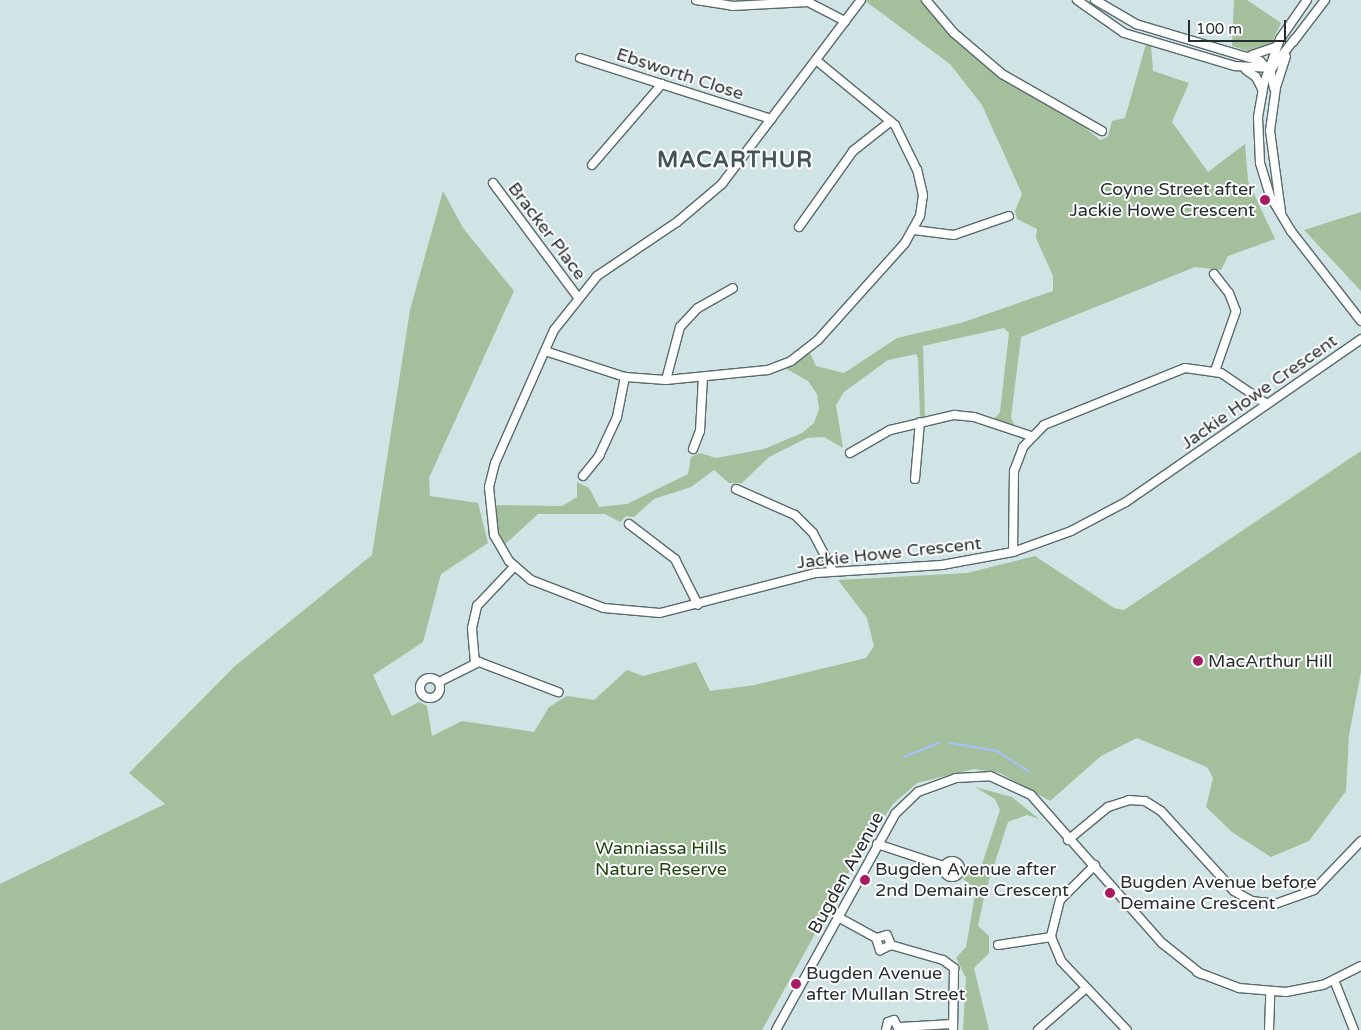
<!DOCTYPE html>
<style>
body{margin:0}
#map{position:relative;width:1361px;height:1030px;overflow:hidden;background:#d0e3e5;font-family:"Varela Round",sans-serif}
div>[style]{position:absolute}
[style*='--x']{left:calc(var(--x)*1px);top:calc(var(--y)*1px);width:calc(var(--w)*1px);rotate:calc(var(--a)*1deg)}
.green>*{inset:0;background:#a4bf9c}
.stream>*{height:2px;margin:-1px;padding:0 1px;transform-origin:1px;border-radius:1px;background:#a3c2fe}
.roads{filter:drop-shadow(1px 0 #596a6b) drop-shadow(-1px 0 #596a6b) drop-shadow(0 1px #596a6b) drop-shadow(0 -1px #596a6b)}
.minor>*{height:8px;margin:-4px;padding:0 4px;transform-origin:4px;border-radius:4px;background:#fff}
.minor>.ring{margin:-4px;padding:0;box-sizing:content-box;background:none;border:8px solid #fff;border-radius:50%}
.dots>*{width:14px;height:14px;translate:-50% -50%;box-sizing:border-box;border:2px solid #fff;border-radius:50%}
span{translate:-50% -50%;white-space:nowrap;text-align:center;line-height:1.15;-webkit-text-stroke:4px #fff;paint-order:stroke}
.street-label{font-size:18px;color:#272e2f}
.poi-label{font-size:18px;color:#272e2f}
.right{translate:-100% -50%;text-align:right}
.left{translate:0 -50%;text-align:left}
.park-label{font-size:18px;color:#1c450c}
.district-label{font-size:22px;color:#445455;font-weight:700;letter-spacing:1px}
.scale{position:absolute;left:1188px;top:20px;width:98px;height:22px;box-sizing:border-box;border:2px solid #272e2f;border-top:0;padding-left:6px;font-size:15px;line-height:18px;white-space:nowrap;color:#272e2f;-webkit-text-stroke:4px #fff;paint-order:stroke}
</style>
<div id="map">
<div class="green">
<div style="clip-path:polygon(864px 0,922px 0,970px 52px,1005px 80px,1077px 121px,1100px 140px,1108px 137px,1112px 121px,1125px 118px,1146px 44px,1151px 46px,1153px 71px,1189px 83px,1172px 122px,1208px 172px,1245px 144px,1248px 181px,1275px 239px,1228px 256px,1221px 270px,1195px 267px,1021px 337px,1011px 417px,1015px 427px,994px 419px,1000px 412px,1009px 333px,1004px 328px,923px 346px,925px 417px,920px 418px,918px 358px,916px 354px,888px 360px,844px 392px,836px 405px,843px 448px,824px 437px,807px 438px,769px 457px,742px 483px,729px 483px,714px 470px,691px 487px,654px 499px,634px 517px,626px 516px,620px 522px,605px 514px,538px 514px,503px 546px,491px 505px,562px 506px,577px 497px,577px 482px,589px 488px,599px 507px,627px 504px,688px 474px,691px 457px,700px 453px,716px 458px,764px 449px,802px 433px,814px 423px,819px 409px,817px 394px,808px 381px,785px 368px,810px 353px,816px 366px,844px 373px,897px 338px,961px 323px,1053px 291px,1053px 276px,1036px 238px,1037px 229px,1017px 219px,1015px 211px,1022px 194px,982px 105px,950px 64px)"></div>
<div style="clip-path:polygon(1234px 0,1247px 0,1281px 23px,1270px 46px,1251px 52px,1232px 46px)"></div>
<div style="clip-path:polygon(443px 191px,463px 228px,514px 291px,429px 478px,430px 496px,478px 503px,488px 543px,441px 574px,423px 642px,373px 675px,392px 716px,419px 702px,427px 706px,432px 736px,462px 721px,534px 732px,549px 707px,567px 696px,594px 700px,627px 670px,643px 676px,696px 662px,710px 691px,755px 685px,866px 658px,874px 646px,867px 618px,838px 580px,967px 573px,1035px 556px,1114px 608px,1124px 610px,1361px 451px,1361px 672px,1349px 735px,1346px 791px,1309px 841px,1271px 857px,1232px 832px,1206px 807px,1213px 778px,1207px 767px,1137px 738px,1101px 756px,1050px 801px,1000px 773px,974px 769px,917px 783px,893px 804px,858px 856px,762px 1030px,0 1030px,0 884px,165px 804px,129px 773px,235px 666px,372px 555px,410px 310px)"></div>
<div style="clip-path:polygon(1361px 212px,1361px 291px,1304px 230px)"></div>
<div style="clip-path:polygon(975px 787px,1012px 797px,1039px 819px,1027px 815px,1008px 822px,985px 893px,978px 926px,989px 936px,989px 953px,974px 968px,989px 1030px,963px 1030px,966px 978px,956px 958px,966px 947px,976px 889px,963px 879px,967px 870px,980px 870px,1000px 810px,995px 799px)"></div>
</div>
<div class="stream">
<div style="--x:950;--y:743;--w:48;--a:9.7"></div>
<div style="--x:997;--y:751;--w:38;--a:33"></div>
<div style="--x:904;--y:757;--w:38;--a:-22"></div>
</div>
<div class="roads">
<div class="minor">
<div style="--x:696;--y:0;--w:36;--a:9"></div>
<div style="--x:732;--y:6;--w:76;--a:-3"></div>
<div style="--x:808;--y:2;--w:42;--a:27.2"></div>
<div style="--x:861;--y:0;--w:231;--a:127.1"></div>
<div style="--x:722;--y:184;--w:59;--a:139.8"></div>
<div style="--x:677;--y:222;--w:97;--a:146"></div>
<div style="--x:597;--y:276;--w:69;--a:128.5"></div>
<div style="--x:554;--y:330;--w:145;--a:113.9"></div>
<div style="--x:495;--y:463;--w:25;--a:104"></div>
<div style="--x:489;--y:487;--w:48;--a:84.1"></div>
<div style="--x:494;--y:535;--w:30;--a:60"></div>
<div style="--x:509;--y:561;--w:29;--a:41"></div>
<div style="--x:531;--y:580;--w:78;--a:21"></div>
<div style="--x:604;--y:608;--w:56;--a:5.1"></div>
<div style="--x:660;--y:613;--w:161;--a:-14.4"></div>
<div style="--x:816;--y:573;--w:126;--a:-3.6"></div>
<div style="--x:942;--y:565;--w:72;--a:-10.4"></div>
<div style="--x:1013;--y:552;--w:62;--a:-19.9"></div>
<div style="--x:1071;--y:531;--w:62;--a:-27.8"></div>
<div style="--x:1126;--y:502;--w:286;--a:-34.7"></div>
<div style="--x:926;--y:0;--w:43;--a:49.7"></div>
<div style="--x:954;--y:33;--w:63;--a:40.5"></div>
<div style="--x:1002;--y:74;--w:115;--a:29.7"></div>
<div style="--x:1077;--y:0;--w:57;--a:35.1"></div>
<div style="--x:1124;--y:33;--w:116;--a:16.6"></div>
<div style="--x:1235;--y:66;--w:37;--a:3"></div>
<div style="--x:1272;--y:68;--w:37;--a:-52"></div>
<div style="--x:1095;--y:0;--w:48;--a:30.3"></div>
<div style="--x:1136;--y:24;--w:129;--a:16.6"></div>
<div style="--x:1260;--y:61;--w:16;--a:47"></div>
<div style="--x:1271;--y:73;--w:15;--a:79"></div>
<div style="--x:1307;--y:0;--w:47;--a:124.7"></div>
<div style="--x:1280;--y:39;--w:47;--a:110"></div>
<div style="--x:1264;--y:83;--w:35;--a:100"></div>
<div style="--x:1258;--y:117;--w:46;--a:87.5"></div>
<div style="--x:1260;--y:163;--w:34;--a:73"></div>
<div style="--x:1270;--y:196;--w:41;--a:59"></div>
<div style="--x:1291;--y:231;--w:114;--a:52.1"></div>
<div style="--x:1293;--y:42;--w:53;--a:-52.7"></div>
<div style="--x:1252;--y:55;--w:24;--a:-19"></div>
<div style="--x:580;--y:58;--w:201;--a:17.7"></div>
<div style="--x:1246;--y:70;--w:12;--a:35"></div>
<div style="--x:1256;--y:77;--w:13;--a:63"></div>
<div style="--x:592;--y:165;--w:107;--a:-49.2"></div>
<div style="--x:493;--y:183;--w:141;--a:53.4"></div>
<div style="--x:1281;--y:212;--w:82;--a:-97.7"></div>
<div style="--x:1270;--y:131;--w:44;--a:-82.2"></div>
<div style="--x:1276;--y:87;--w:32;--a:-72"></div>
<div style="--x:799;--y:227;--w:93;--a:-54.6"></div>
<div style="--x:853;--y:151;--w:48;--a:-38.3"></div>
<div style="--x:914;--y:230;--w:40;--a:7.1"></div>
<div style="--x:954;--y:235;--w:58;--a:-19.1"></div>
<div style="--x:1214;--y:274;--w:24;--a:52"></div>
<div style="--x:1229;--y:293;--w:19;--a:69"></div>
<div style="--x:1236;--y:311;--w:64;--a:109.3"></div>
<div style="--x:545;--y:351;--w:84;--a:18"></div>
<div style="--x:625;--y:377;--w:41;--a:4.2"></div>
<div style="--x:666;--y:380;--w:102;--a:-5.6"></div>
<div style="--x:768;--y:370;--w:25;--a:-21"></div>
<div style="--x:791;--y:361;--w:34;--a:-38"></div>
<div style="--x:818;--y:340;--w:130;--a:-48.1"></div>
<div style="--x:905;--y:243;--w:31;--a:-61"></div>
<div style="--x:920;--y:216;--w:21;--a:-82"></div>
<div style="--x:923;--y:195;--w:26;--a:-103"></div>
<div style="--x:917;--y:170;--w:50;--a:-116.1"></div>
<div style="--x:895;--y:125;--w:102;--a:-140.6"></div>
<div style="--x:666;--y:380;--w:55;--a:-75.2"></div>
<div style="--x:680;--y:327;--w:26;--a:-47"></div>
<div style="--x:698;--y:308;--w:40;--a:-29.7"></div>
<div style="--x:693;--y:449;--w:19;--a:-69"></div>
<div style="--x:700;--y:431;--w:54;--a:-86.8"></div>
<div style="--x:850;--y:453;--w:46;--a:-29.9"></div>
<div style="--x:890;--y:430;--w:66;--a:-13.2"></div>
<div style="--x:954;--y:415;--w:20;--a:6"></div>
<div style="--x:974;--y:417;--w:60;--a:18.4"></div>
<div style="--x:583;--y:476;--w:26;--a:-51"></div>
<div style="--x:599;--y:456;--w:43;--a:-65.2"></div>
<div style="--x:617;--y:417;--w:41;--a:-78.7"></div>
<div style="--x:915;--y:479;--w:57;--a:-85"></div>
<div style="--x:736;--y:489;--w:64;--a:23.8"></div>
<div style="--x:795;--y:515;--w:25;--a:45"></div>
<div style="--x:813;--y:533;--w:43;--a:62.2"></div>
<div style="--x:629;--y:524;--w:58;--a:37.3"></div>
<div style="--x:675;--y:559;--w:51;--a:63.4"></div>
<div style="--x:1013;--y:552;--w:81;--a:-89.3"></div>
<div style="--x:1014;--y:471;--w:26;--a:-69"></div>
<div style="--x:1023;--y:447;--w:30;--a:-46"></div>
<div style="--x:1044;--y:425;--w:152;--a:-22"></div>
<div style="--x:1185;--y:368;--w:36;--a:8"></div>
<div style="--x:1221;--y:373;--w:55;--a:34"></div>
<div style="--x:475;--y:663;--w:35;--a:-95"></div>
<div style="--x:472;--y:628;--w:23;--a:-77"></div>
<div style="--x:477;--y:606;--w:55;--a:-46.5"></div>
<div class="ring" style="left:420px;top:678px;width:12px;height:12px"></div>
<div style="--x:439;--y:682;--w:45;--a:-26.6"></div>
<div style="--x:479;--y:662;--w:85;--a:20.8"></div>
<div style="--x:1068;--y:840;--w:52;--a:-39.5"></div>
<div style="--x:1108;--y:807;--w:22;--a:-18"></div>
<div style="--x:1129;--y:800;--w:16;--a:4"></div>
<div style="--x:1145;--y:801;--w:19;--a:32"></div>
<div style="--x:1161;--y:811;--w:108;--a:47.6"></div>
<div style="--x:1234;--y:891;--w:21;--a:29"></div>
<div style="--x:1252;--y:901;--w:23;--a:7"></div>
<div style="--x:1275;--y:904;--w:41;--a:-19.7"></div>
<div style="--x:1314;--y:890;--w:68;--a:-46.2"></div>
<div style="--x:877;--y:844;--w:71;--a:18.2"></div>
<div class="ring" style="left:944px;top:861px;width:8px;height:8px"></div>
<div style="--x:1095;--y:865;--w:49;--a:135"></div>
<div style="--x:1060;--y:900;--w:38;--a:104"></div>
<div style="--x:1051;--y:937;--w:26;--a:67"></div>
<div style="--x:1061;--y:961;--w:95;--a:46.3"></div>
<div style="--x:838;--y:917;--w:43;--a:28.9"></div>
<div style="--x:876;--y:938;--w:13;--a:72"></div>
<div style="--x:880;--y:950;--w:12;--a:-24"></div>
<div style="--x:876;--y:938;--w:11;--a:-15"></div>
<div style="--x:887;--y:935;--w:11;--a:68"></div>
<div style="--x:891;--y:945;--w:54;--a:16.1"></div>
<div style="--x:943;--y:960;--w:14;--a:36"></div>
<div style="--x:954;--y:968;--w:62;--a:90.9"></div>
<div style="--x:998;--y:945;--w:54;--a:-8.6"></div>
<div style="--x:1197;--y:972;--w:45;--a:20.9"></div>
<div style="--x:1239;--y:988;--w:47;--a:4.9"></div>
<div style="--x:1286;--y:992;--w:38;--a:-11"></div>
<div style="--x:1323;--y:985;--w:42;--a:-26.6"></div>
<div style="--x:1334;--y:980;--w:54;--a:68.2"></div>
<div style="--x:900;--y:1027;--w:52;--a:-3.3"></div>
<div style="--x:776;--y:1030;--w:247;--a:-61.1"></div>
<div style="--x:895;--y:814;--w:32;--a:-44"></div>
<div style="--x:918;--y:792;--w:40;--a:-20.2"></div>
<div style="--x:956;--y:778;--w:34;--a:-3"></div>
<div style="--x:990;--y:776;--w:45;--a:24.9"></div>
<div style="--x:1031;--y:795;--w:198;--a:48.5"></div>
<div style="--x:1162;--y:943;--w:50;--a:38.5"></div>
<div style="--x:886;--y:1030;--w:8;--a:-76"></div>
<div style="--x:888;--y:1022;--w:6;--a:-18"></div>
<div style="--x:894;--y:1020;--w:11;--a:63"></div>
<div style="--x:1038;--y:1030;--w:62;--a:-41.1"></div>
<div style="--x:1269;--y:1030;--w:38;--a:-88"></div>
</div>
</div>
<div class="dots">
<div style="left:1265px;top:200px;background:#a61b61"></div>
<div style="left:1198px;top:661px;background:#a61b61"></div>
<div style="left:865px;top:880px;background:#a61b61"></div>
<div style="left:1110px;top:893px;background:#a61b61"></div>
<div style="left:796px;top:984px;background:#a61b61"></div>
</div>
<div class="street-label">
<span style="left:680px;top:74px;rotate:18deg">Ebsworth Close</span>
<span style="left:547px;top:231px;rotate:53deg">Bracker Place</span>
<span style="left:1259px;top:392px;rotate:-35deg">Jackie Howe Crescent</span>
<span style="left:889px;top:553px;rotate:-6deg">Jackie Howe Crescent</span>
<span style="left:846px;top:873px;rotate:-61deg">Bugden Avenue</span>
</div>
<div class="poi-label">
<span class="right" style="left:1255px;top:200px">Coyne Street after<br>Jackie Howe Crescent</span>
<span class="left" style="left:1208px;top:661px">MacArthur Hill</span>
<span class="left" style="left:875px;top:880px">Bugden Avenue after<br>2nd Demaine Crescent</span>
<span class="left" style="left:1120px;top:893px">Bugden Avenue before<br>Demaine Crescent</span>
<span class="left" style="left:806px;top:984px">Bugden Avenue<br>after Mullan Street</span>
</div>
<div class="park-label">
<span style="left:661px;top:859px">Wanniassa Hills<br>Nature Reserve</span>
</div>
<div class="district-label">
<span style="left:735px;top:161px">MACARTHUR</span>
</div>
<div class="scale">100 m</div>
</div>
